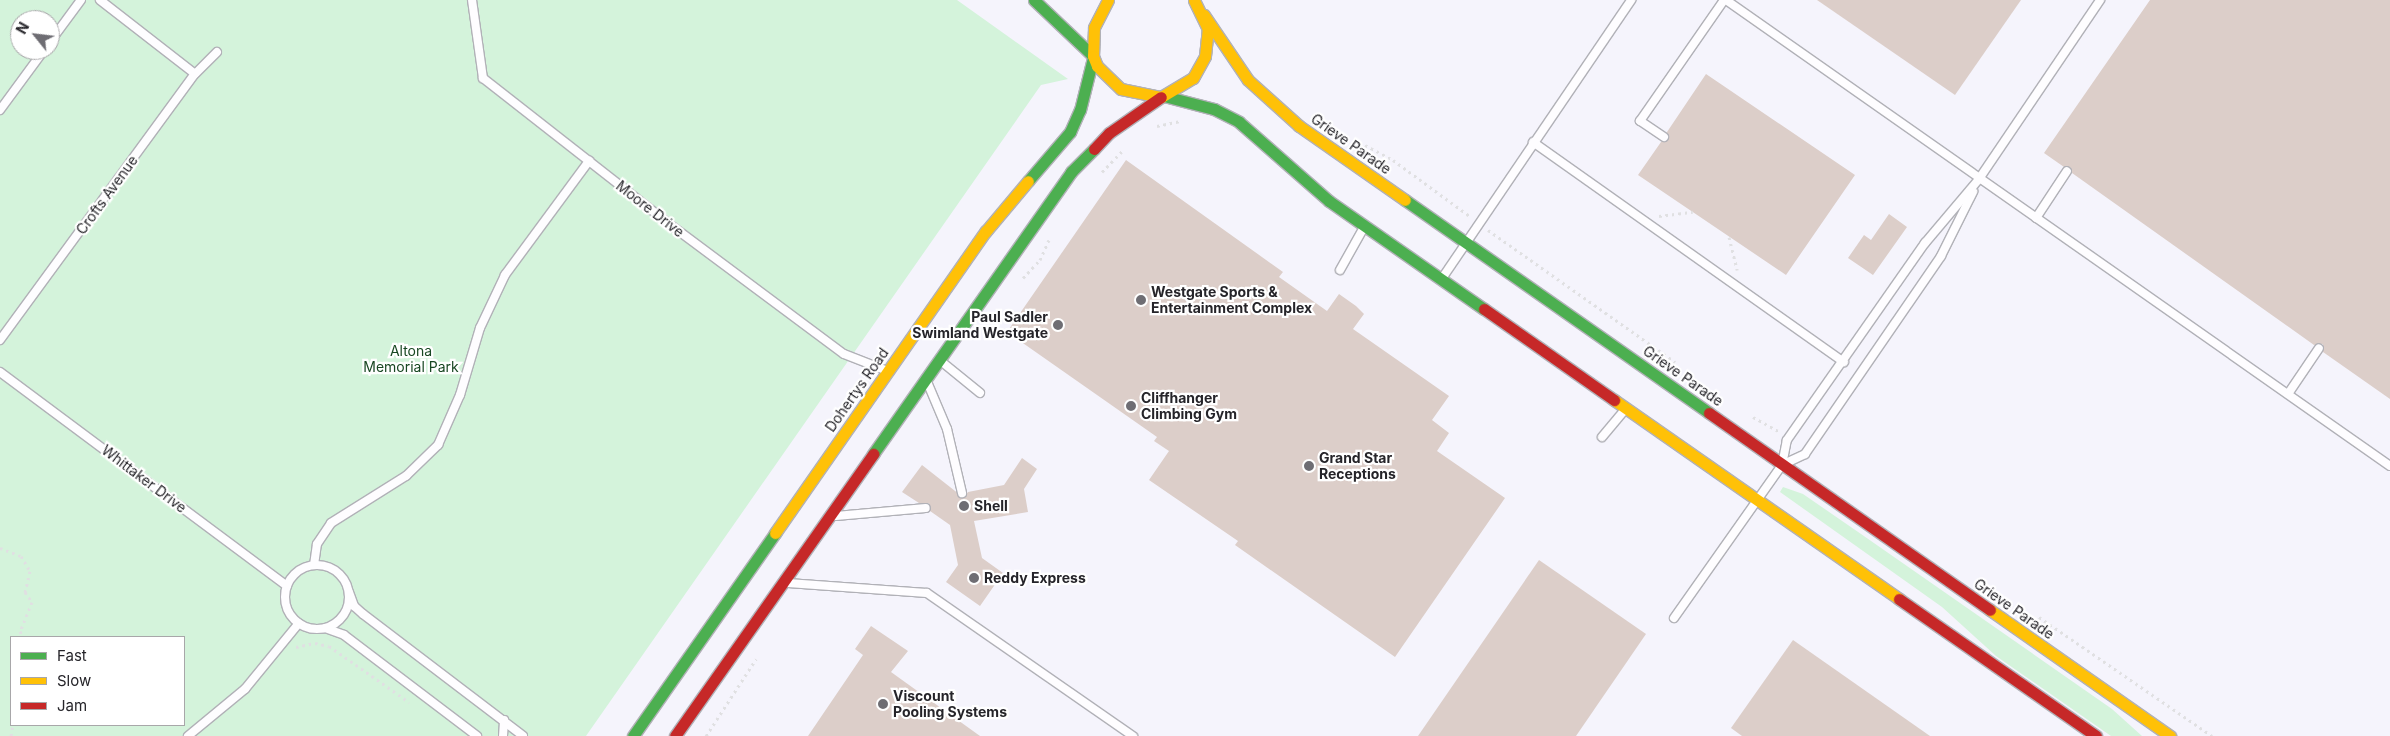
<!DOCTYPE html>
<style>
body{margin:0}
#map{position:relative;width:2390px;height:736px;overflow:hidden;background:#f5f4fc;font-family:Inter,sans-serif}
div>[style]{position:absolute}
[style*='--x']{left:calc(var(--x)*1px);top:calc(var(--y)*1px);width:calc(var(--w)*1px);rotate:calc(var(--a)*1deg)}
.green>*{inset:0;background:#d4f3db}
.building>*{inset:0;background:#dccec9}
.path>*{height:3px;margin-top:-1.5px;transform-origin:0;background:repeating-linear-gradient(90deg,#e0e0e2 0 2.5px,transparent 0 6.5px)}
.roads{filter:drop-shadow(1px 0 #b1b1b7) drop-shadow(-1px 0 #b1b1b7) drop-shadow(0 1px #b1b1b7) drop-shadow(0 -1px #b1b1b7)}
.lane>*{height:8px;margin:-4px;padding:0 4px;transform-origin:4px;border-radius:4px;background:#fefdff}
.lane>.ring{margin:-4px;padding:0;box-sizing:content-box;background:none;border:8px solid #fefdff;border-radius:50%}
.fast>*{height:11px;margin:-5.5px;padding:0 5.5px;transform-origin:5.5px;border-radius:5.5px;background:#4caf50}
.slow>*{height:11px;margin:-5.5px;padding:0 5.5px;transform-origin:5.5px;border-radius:5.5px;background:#ffc107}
.jam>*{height:11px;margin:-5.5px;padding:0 5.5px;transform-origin:5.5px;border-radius:5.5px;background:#c62828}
.dots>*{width:14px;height:14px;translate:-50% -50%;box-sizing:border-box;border:2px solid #fff;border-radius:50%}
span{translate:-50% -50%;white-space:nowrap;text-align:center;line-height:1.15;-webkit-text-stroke:4.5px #fff;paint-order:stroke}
.street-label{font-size:14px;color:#252429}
.poi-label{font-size:14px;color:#252429;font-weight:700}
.left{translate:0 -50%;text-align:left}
.right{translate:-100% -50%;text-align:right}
.park-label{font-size:14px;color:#184722}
.legend{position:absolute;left:10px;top:636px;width:175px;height:90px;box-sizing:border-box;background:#fff;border:1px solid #a8a7a9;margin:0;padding:6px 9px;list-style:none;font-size:15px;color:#252429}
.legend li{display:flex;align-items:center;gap:10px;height:25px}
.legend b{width:25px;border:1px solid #a8a7a9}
.north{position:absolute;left:10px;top:10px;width:50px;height:50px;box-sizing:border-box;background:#fff;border:1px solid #a8a7a9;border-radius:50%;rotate:299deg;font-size:14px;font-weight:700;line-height:20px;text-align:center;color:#252429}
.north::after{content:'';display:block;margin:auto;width:18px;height:22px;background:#6e6d73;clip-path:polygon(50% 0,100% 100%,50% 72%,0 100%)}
</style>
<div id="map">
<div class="green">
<div style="clip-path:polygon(evenodd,0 0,957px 0,1068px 79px,1041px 85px,586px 736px,0 736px,0 0,20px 20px,50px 20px,50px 50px,20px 50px,20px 20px,0 0,11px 637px,184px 637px,184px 725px,11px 725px,11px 637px)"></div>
<div style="clip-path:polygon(1783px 487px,1803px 494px,1861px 534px,2112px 709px,2142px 736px,2111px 736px,1996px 656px,1942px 607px,1780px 492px)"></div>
</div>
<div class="building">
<div style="clip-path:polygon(1817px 0,2021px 0,1955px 95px)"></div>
<div style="clip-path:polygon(2150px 0,2390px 0,2390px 399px,2323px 352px,2323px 344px,2314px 345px,2072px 173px,2070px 167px,2064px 167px,2044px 153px)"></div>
<div style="clip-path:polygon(1706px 74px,1855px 175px,1786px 275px,1638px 175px,1661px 142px,1668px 140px,1667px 132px)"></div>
<div style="clip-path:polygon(1126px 160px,1283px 272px,1279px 277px,1327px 311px,1339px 294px,1356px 306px,1364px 314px,1353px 329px,1449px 396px,1432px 420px,1449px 433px,1437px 451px,1505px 498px,1395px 657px,1235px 545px,1238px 541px,1149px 480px,1169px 451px,1154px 441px,1157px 437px,1007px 332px)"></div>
<div style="clip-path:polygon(1889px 214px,1907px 227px,1873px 275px,1848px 258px,1864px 235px,1871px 240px)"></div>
<div style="clip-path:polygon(1022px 458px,1037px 469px,1024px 489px,1028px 512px,974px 521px,982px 558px,1003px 573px,980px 606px,946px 582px,958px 565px,950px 525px,930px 511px,929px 503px,919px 503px,902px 492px,922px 465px,964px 498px,968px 492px,1004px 485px)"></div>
<div style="clip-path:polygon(1539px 560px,1646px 634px,1576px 736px,1418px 736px)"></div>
<div style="clip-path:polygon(871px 626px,908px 651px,891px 672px,980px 736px,808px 736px,863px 655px,855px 649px)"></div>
<div style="clip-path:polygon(1793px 640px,1930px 736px,1742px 736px,1731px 728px)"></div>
</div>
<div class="path">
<div style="--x:1157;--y:126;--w:24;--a:-12"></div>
<div style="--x:1365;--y:145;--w:32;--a:28"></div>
<div style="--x:1393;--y:160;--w:97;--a:36.2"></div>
<div style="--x:1102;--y:172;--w:29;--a:-46"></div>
<div style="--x:1659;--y:216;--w:34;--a:-7"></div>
<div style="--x:1488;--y:230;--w:229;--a:35.2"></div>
<div style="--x:1729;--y:237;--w:34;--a:76"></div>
<div style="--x:1023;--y:278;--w:25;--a:-47"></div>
<div style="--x:1040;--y:260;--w:22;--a:-66"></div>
<div style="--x:1753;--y:417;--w:31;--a:29"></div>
<div style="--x:0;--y:548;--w:22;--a:21"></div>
<div style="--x:21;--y:556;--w:17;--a:59"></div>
<div style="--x:30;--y:571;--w:22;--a:103"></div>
<div style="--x:25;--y:592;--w:12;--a:55"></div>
<div style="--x:32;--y:602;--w:31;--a:112"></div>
<div style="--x:20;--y:631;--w:7;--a:63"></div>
<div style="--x:2039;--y:617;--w:210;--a:34.5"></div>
<div style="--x:296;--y:647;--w:19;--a:-12"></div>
<div style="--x:315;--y:643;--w:14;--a:12"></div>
<div style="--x:329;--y:646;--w:98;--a:35"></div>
<div style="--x:11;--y:736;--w:11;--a:-80"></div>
<div style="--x:706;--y:736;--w:92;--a:-57"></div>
</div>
<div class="roads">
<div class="lane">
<div style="--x:100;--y:0;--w:120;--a:37.9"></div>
<div style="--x:472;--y:0;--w:79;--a:82"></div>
<div style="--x:483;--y:78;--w:235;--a:38.1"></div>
<div style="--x:668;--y:223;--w:219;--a:36.7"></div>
<div style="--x:844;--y:354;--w:44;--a:21.3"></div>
<div style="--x:1726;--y:0;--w:811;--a:35.06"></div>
<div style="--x:50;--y:42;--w:52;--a:-53.6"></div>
<div style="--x:0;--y:110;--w:74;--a:-53.7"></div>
<div style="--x:1664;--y:137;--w:29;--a:-146"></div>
<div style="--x:1640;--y:121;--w:147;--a:-55.2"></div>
<div style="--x:1533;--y:142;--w:381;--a:35.3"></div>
<div style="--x:2036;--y:218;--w:56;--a:-56.6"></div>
<div style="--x:1340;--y:270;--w:47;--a:-60.7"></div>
<div style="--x:1443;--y:277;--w:335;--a:-55.8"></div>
<div style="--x:0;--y:340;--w:330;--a:-53.8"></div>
<div style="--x:195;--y:74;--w:31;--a:-45"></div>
<div style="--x:942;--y:362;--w:49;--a:39.2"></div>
<div style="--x:0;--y:372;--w:358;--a:36.7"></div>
<div style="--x:928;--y:384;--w:49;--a:67.1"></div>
<div style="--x:947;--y:429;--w:66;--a:76.8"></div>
<div style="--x:2288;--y:394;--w:55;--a:-56"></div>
<div style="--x:1602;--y:437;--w:35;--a:-50"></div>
<div style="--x:1786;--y:463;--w:21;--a:-25"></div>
<div style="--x:1805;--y:454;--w:240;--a:-55.5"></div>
<div style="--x:1941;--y:256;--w:72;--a:-63.4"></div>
<div style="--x:836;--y:516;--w:90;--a:-5.1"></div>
<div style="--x:314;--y:565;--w:21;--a:-82"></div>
<div style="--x:317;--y:544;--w:25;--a:-56"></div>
<div style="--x:331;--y:523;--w:89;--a:-32.1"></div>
<div style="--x:406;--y:476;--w:45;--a:-44.1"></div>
<div style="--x:438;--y:445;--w:55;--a:-66.3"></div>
<div style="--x:460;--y:395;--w:70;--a:-73.4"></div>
<div style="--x:480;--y:328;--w:59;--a:-64.7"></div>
<div style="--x:505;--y:275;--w:142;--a:-53.6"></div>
<div class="ring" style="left:285px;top:565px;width:56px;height:56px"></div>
<div style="--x:788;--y:583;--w:139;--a:4.1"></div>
<div style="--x:927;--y:593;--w:251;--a:34.8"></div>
<div style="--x:349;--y:592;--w:15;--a:70"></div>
<div style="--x:354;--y:606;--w:12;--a:42"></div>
<div style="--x:363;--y:614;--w:201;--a:37.3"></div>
<div style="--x:1674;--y:618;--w:187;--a:-54.8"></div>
<div style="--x:1782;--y:465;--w:25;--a:-79"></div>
<div style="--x:1787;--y:440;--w:241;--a:-55"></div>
<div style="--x:1925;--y:243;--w:84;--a:-49.8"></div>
<div style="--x:1979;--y:179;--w:216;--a:-55.9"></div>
<div style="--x:325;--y:628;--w:20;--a:20"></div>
<div style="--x:344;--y:635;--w:167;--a:37.2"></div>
<div style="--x:188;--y:736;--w:74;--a:-39.5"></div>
<div style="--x:245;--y:689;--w:85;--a:-50.7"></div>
<div style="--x:503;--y:736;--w:16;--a:-86"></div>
</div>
<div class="fast">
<div style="--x:1034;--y:0;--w:81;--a:43.5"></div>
<div style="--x:1164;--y:96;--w:52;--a:14.6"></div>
<div style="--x:1214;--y:109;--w:28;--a:27"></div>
<div style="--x:1239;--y:122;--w:120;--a:41.3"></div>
<div style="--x:1329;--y:201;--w:189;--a:34.9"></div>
<div style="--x:1028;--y:181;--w:65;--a:-49.4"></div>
<div style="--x:1070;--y:132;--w:24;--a:-66"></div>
<div style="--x:1080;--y:110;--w:54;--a:-76"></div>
<div style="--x:1405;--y:200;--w:371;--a:35"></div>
<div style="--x:873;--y:454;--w:345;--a:-54.9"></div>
<div style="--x:1071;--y:172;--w:33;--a:-45"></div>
<div style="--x:633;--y:736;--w:248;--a:-55"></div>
</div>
<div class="slow">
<div style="--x:1108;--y:0;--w:31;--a:117"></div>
<div style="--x:1094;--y:28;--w:28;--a:92"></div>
<div style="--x:1093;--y:56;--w:11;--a:68"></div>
<div style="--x:1097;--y:66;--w:33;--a:44"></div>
<div style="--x:1121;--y:89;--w:41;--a:11.3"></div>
<div style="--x:1161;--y:97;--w:37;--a:-31"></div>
<div style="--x:1193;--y:78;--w:25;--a:-61"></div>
<div style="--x:1205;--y:56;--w:27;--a:-84"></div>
<div style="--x:1208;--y:29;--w:32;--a:-116"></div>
<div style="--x:1204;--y:15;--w:78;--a:55.9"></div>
<div style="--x:1248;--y:80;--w:69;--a:42"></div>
<div style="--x:1299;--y:126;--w:129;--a:34.9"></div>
<div style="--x:1614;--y:400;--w:348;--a:34.9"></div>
<div style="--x:775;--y:533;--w:368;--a:-55.1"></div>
<div style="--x:986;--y:231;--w:65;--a:-50"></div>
<div style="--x:1990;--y:610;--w:220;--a:35"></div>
</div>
<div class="jam">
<div style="--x:1094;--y:149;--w:22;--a:-47"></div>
<div style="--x:1109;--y:133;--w:63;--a:-34.7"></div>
<div style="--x:1484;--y:309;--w:159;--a:35"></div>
<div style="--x:1709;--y:413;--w:343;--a:35"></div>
<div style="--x:1899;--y:599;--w:240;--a:34.8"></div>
<div style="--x:675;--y:736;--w:345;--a:-54.9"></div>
</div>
</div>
<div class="dots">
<div style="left:1141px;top:300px;background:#6e6d73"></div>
<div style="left:1058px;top:325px;background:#6e6d73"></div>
<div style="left:1131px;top:406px;background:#6e6d73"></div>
<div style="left:1309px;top:466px;background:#6e6d73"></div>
<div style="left:964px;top:506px;background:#6e6d73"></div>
<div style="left:974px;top:578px;background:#6e6d73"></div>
<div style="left:883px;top:704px;background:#6e6d73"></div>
</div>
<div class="street-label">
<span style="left:1351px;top:144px;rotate:35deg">Grieve Parade</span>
<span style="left:107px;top:195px;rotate:-54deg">Crofts Avenue</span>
<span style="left:650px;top:209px;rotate:38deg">Moore Drive</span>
<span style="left:1683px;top:376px;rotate:35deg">Grieve Parade</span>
<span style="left:857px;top:390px;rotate:-55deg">Dohertys Road</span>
<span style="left:144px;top:479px;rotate:37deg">Whittaker Drive</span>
<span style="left:2014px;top:609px;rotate:35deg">Grieve Parade</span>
</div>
<div class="poi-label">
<span class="left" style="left:1151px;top:300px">Westgate Sports &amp;<br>Entertainment Complex</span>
<span class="right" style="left:1048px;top:325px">Paul Sadler<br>Swimland Westgate</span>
<span class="left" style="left:1141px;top:406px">Cliffhanger<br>Climbing Gym</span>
<span class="left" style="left:1319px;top:466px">Grand Star<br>Receptions</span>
<span class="left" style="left:974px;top:506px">Shell</span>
<span class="left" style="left:984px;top:578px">Reddy Express</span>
<span class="left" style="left:893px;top:704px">Viscount<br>Pooling Systems</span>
</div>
<div class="park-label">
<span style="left:411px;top:359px">Altona<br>Memorial Park</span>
</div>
<ul class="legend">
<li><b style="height:6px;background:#4caf50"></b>Fast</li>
<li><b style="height:6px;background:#ffc107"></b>Slow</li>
<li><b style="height:6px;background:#c62828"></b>Jam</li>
</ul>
<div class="north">N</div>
</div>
